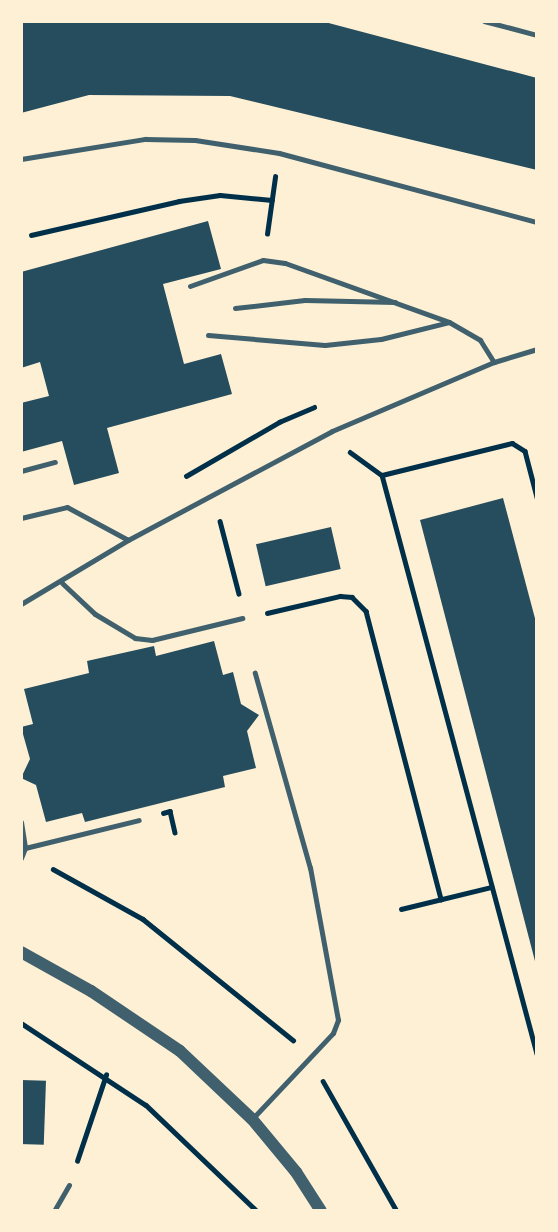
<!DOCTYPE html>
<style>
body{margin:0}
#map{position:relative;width:558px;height:1232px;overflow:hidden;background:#fdf0d5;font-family:"Source Sans 3",sans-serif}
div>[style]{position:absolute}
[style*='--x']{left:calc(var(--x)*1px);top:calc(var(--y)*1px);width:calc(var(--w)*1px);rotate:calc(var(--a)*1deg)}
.building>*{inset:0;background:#264d5e;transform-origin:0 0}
.path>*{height:4.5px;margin:-2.25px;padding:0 2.25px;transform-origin:2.25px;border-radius:2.25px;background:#003049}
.service>*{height:5px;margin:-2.5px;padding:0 2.5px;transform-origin:2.5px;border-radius:2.5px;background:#3f606c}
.tertiary>*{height:12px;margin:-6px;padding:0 6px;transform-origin:6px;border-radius:6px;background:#3f606c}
span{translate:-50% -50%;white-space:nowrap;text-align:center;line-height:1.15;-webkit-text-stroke:5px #fdf0d5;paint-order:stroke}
.frame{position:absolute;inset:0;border:23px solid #fdf0d5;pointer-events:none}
</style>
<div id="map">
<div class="building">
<div style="clip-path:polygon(21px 21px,321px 21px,537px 78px,537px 170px,230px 96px,89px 95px,21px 113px)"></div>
<div style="clip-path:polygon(208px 221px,221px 269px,163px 284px,184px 364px,221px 354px,232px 394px,107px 428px,119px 473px,74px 485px,62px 441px,21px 452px,21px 403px,49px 396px,40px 362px,21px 368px,21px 272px)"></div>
<div style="clip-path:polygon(503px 498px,537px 626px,536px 965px,420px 520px)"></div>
<div style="left:331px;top:527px;width:43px;height:77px;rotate:77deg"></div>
<div style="clip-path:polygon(214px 641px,223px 675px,233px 672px,241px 704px,259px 715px,247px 731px,256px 768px,223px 776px,225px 787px,85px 822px,82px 813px,46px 822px,36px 785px,21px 778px,30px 759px,21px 727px,33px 724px,24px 689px,89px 673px,87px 661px,154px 646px,156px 656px)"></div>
<div style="left:21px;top:1080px;width:25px;height:64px;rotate:2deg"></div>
</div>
<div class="path">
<div style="--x:267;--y:234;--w:58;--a:-82"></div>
<div style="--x:31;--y:235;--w:152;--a:-12.9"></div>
<div style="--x:179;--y:201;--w:41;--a:-8.3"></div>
<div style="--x:220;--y:195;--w:52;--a:5.5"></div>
<div style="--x:350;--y:452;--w:39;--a:36"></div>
<div style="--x:382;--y:475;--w:599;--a:75.01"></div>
<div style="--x:382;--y:475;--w:134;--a:-13.8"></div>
<div style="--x:512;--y:443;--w:15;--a:32"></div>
<div style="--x:525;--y:451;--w:48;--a:75.4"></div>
<div style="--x:186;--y:476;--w:108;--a:-30.1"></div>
<div style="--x:279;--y:422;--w:38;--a:-23"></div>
<div style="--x:220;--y:521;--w:75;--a:75.4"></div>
<div style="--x:267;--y:613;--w:75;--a:-13.1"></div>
<div style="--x:340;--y:596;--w:12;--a:5"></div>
<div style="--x:352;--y:597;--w:20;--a:45"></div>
<div style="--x:366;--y:611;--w:298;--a:75.4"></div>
<div style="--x:163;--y:813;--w:7;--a:-16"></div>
<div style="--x:170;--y:811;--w:22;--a:77"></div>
<div style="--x:53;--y:869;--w:103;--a:29.1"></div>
<div style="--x:143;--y:919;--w:193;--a:38.9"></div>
<div style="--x:401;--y:909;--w:93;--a:-13.7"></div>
<div style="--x:21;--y:1023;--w:149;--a:33.3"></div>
<div style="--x:146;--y:1105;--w:153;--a:43.7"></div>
<div style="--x:323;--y:1081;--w:150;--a:60.4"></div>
<div style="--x:77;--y:1161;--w:91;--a:-71.4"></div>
</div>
<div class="service">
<div style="--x:484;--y:21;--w:55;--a:14.8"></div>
<div style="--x:21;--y:159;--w:126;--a:-9.2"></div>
<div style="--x:145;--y:139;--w:50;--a:1.1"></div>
<div style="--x:195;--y:140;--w:85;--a:8.8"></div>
<div style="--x:279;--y:153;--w:267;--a:15"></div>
<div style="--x:190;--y:286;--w:77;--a:-19.6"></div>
<div style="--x:263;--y:260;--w:22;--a:8"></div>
<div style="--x:285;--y:263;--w:174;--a:19.8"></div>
<div style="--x:449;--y:322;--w:36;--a:30"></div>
<div style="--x:480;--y:340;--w:26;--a:58"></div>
<div style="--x:235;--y:308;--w:70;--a:-6.5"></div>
<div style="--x:305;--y:300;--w:90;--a:1.3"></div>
<div style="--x:208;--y:335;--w:117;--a:4.9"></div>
<div style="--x:325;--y:345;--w:56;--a:-6.1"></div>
<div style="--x:381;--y:339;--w:70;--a:-14"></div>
<div style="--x:21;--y:471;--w:35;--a:-15"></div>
<div style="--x:21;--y:518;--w:47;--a:-13.4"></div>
<div style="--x:67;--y:507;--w:69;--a:28.4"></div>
<div style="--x:62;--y:583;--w:45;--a:43.2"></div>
<div style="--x:95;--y:614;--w:47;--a:31"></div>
<div style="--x:135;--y:638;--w:17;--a:7"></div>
<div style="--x:152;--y:640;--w:93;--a:-13.7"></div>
<div style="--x:21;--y:604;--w:125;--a:-30.9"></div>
<div style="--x:128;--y:540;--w:231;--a:-28.1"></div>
<div style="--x:332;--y:431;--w:176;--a:-23.1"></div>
<div style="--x:494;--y:362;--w:45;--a:-16.8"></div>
<div style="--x:21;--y:822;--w:26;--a:81"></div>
<div style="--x:25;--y:848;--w:11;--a:112"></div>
<div style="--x:25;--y:848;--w:117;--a:-13.8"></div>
<div style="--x:252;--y:1119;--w:118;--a:-46.7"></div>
<div style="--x:333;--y:1033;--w:14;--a:-69"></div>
<div style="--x:338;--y:1020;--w:155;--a:-100.4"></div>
<div style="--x:310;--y:868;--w:203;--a:-105.8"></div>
<div style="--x:54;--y:1211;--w:30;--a:-60"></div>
</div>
<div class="tertiary">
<div style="--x:21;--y:952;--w:80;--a:29.1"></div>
<div style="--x:91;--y:991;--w:107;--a:34"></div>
<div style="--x:180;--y:1051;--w:99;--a:43.4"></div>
<div style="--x:252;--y:1119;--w:69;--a:50.3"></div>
<div style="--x:296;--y:1172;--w:46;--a:57.3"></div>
</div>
<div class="frame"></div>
</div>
